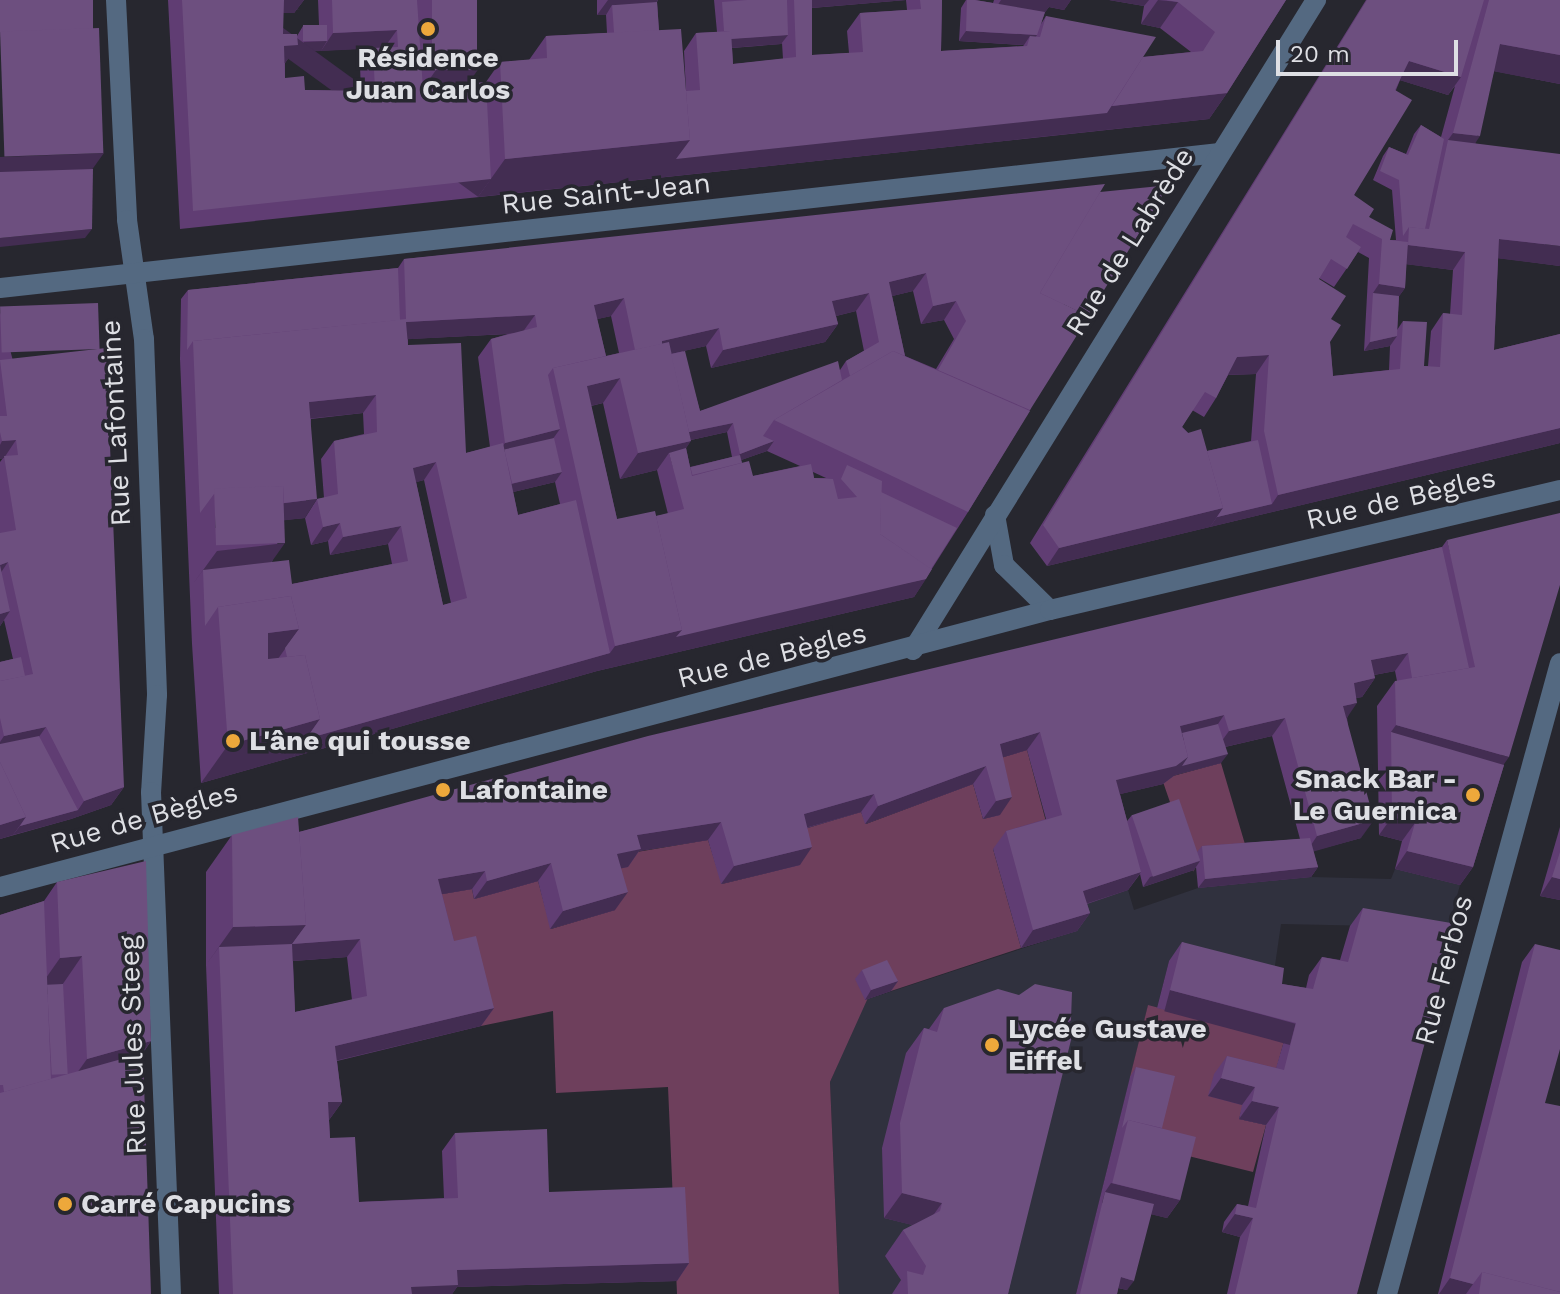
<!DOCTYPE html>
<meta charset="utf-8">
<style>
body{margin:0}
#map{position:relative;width:1560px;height:1294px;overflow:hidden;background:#27272f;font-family:"Work Sans",sans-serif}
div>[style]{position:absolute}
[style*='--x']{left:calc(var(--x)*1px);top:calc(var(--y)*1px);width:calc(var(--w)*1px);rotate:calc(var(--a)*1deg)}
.built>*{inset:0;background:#30313e}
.green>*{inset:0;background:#6e3f5c}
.minor>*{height:20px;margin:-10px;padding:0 10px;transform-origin:10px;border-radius:10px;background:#546981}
.wall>*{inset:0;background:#603d73}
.shaded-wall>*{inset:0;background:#432d52;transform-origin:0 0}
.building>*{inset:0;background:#6d4f7f;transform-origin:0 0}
.dots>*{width:22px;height:22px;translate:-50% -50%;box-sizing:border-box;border:4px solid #27272f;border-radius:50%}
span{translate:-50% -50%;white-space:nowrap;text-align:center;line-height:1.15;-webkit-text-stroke:7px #27272f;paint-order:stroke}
.poi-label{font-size:28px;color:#dedfe4;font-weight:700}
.left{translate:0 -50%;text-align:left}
.right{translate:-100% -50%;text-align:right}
.street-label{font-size:28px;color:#dedfe4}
.scale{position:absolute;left:1276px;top:40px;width:182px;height:36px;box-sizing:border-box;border:4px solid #dedfe4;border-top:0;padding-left:10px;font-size:24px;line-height:28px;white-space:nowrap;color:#dedfe4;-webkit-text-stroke:6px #27272f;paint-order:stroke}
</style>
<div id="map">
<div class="built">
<div style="clip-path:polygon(1395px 869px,1460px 885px,1444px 943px,1378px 926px,1281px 924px,1272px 986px,1169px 961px,1157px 1008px,1148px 1006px,1076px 1294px,839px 1294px,830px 1082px,865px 1000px,1076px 931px,1070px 909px,1128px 890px,1134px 910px,1198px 888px,1311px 877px,1391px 879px)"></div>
</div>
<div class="green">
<div style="clip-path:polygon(1027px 750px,1049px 833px,993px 849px,1021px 948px,891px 991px,881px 969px,830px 1082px,839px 1294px,677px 1294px,668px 1087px,556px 1093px,553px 1011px,481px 1026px,463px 954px,442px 960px,425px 897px,472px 889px,474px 899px,538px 881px,551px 929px,615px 910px,604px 872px,625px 854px,708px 840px,722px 884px,799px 865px,791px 833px,861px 812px,866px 824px,973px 784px,983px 819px,999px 815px,987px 762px)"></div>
<div style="clip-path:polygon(1221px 763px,1247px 851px,1195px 855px,1194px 872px,1162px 779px)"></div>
<div style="clip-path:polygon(1148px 1005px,1284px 1041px,1271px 1088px,1243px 1105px,1239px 1119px,1266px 1125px,1253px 1172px,1152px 1147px,1130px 1077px)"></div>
</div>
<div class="minor">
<div style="--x:116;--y:0;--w:220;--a:87.1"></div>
<div style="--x:127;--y:220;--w:120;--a:81.9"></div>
<div style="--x:144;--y:339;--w:356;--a:87.9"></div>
<div style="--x:157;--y:695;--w:97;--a:93.5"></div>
<div style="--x:151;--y:792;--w:502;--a:87.72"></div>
<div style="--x:0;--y:288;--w:1225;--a:-6.32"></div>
<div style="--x:995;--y:515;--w:51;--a:79.8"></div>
<div style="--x:1004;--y:565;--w:64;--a:44.4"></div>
<div style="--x:913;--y:650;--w:765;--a:-58.2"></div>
<div style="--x:0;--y:887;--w:1086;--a:-14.78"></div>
<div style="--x:1050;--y:610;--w:524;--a:-13.24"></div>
<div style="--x:1387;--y:1294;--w:654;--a:-74.67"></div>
</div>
<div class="wall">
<div style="clip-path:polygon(evenodd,168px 0,304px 0,294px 13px,283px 13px,283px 34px,297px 36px,303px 26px,319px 25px,318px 0,477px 0,468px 84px,486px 82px,500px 62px,529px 60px,546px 36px,607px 33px,606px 15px,597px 15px,597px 0,658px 0,657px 2px,659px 31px,686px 91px,684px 51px,696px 33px,717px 32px,714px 0,942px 0,941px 51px,1023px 46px,1024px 45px,959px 41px,961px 8px,966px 0,975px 0,993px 3px,994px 0,1071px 0,1064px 10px,1049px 7px,1045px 12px,1041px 24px,1046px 16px,1143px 57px,1191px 52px,1160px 28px,1141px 24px,1144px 6px,1109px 0,1286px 0,1227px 93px,1209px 119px,180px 229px,168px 0,906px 0,907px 10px,860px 13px,847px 31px,849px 53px,812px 55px,812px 8px,906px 0,168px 0,782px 43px,783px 59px,733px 64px,732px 48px,781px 44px,782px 43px,168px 0,297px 46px,297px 52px,372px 48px,360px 66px,361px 91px,305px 90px,285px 78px,285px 63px,297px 46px)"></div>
<div style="clip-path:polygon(evenodd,1366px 0,1560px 0,1560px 84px,1494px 71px,1475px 143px,1560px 266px,1498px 258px,1494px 350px,1560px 334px,1560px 443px,1047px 566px,1030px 543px,1366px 0,1400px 80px,1448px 95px,1455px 86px,1441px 137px,1421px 125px,1414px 134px,1406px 154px,1389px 147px,1383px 156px,1373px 180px,1392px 190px,1396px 240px,1390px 240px,1369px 217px,1354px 195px,1400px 80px,1366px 0,1358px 252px,1369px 258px,1364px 351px,1390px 346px,1389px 370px,1333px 376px,1330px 342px,1331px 319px,1319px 279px,1319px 278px,1334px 287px,1358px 252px,1366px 0,1406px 264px,1453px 270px,1450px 314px,1443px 313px,1431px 331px,1428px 366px,1424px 366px,1403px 321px,1397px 330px,1399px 296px,1405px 288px,1406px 264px,1366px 0,1256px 374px,1251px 441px,1207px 451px,1182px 427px,1192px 410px,1204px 417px,1216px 398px,1228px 375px,1256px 374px)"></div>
<div style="clip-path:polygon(evenodd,1100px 192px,1030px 410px,968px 512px,914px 597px,597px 671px,201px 783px,192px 644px,180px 359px,181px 299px,188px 290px,398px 268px,404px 259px,1100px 192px,913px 291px,921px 324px,944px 320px,954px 339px,936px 369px,905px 356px,892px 296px,913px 291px,1100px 192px,856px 311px,864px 351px,846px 361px,840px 370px,700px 411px,683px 351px,706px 346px,711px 368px,825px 342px,838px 324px,836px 316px,856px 311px,1100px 192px,611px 316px,619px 353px,606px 356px,597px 319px,611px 316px,1100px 192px,508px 334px,491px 339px,478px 357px,490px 447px,466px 453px,408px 345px,408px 339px,508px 334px,1100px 192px,603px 403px,620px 479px,657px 470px,668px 514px,656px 516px,617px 519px,591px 406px,603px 403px,1100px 192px,363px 413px,364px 434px,334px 441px,321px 459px,324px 498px,317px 499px,305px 518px,311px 545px,328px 541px,330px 555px,388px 544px,392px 564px,292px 584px,272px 562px,284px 520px,305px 518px,311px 419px,363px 413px,1100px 192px,727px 432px,732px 457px,690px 467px,686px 448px,691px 440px,727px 432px,1100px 192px,767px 451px,800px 466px,753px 476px,742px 463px,741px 460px,767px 451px,1100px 192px,813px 472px,826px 478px,814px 478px,813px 472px,1100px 192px,424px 480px,451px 603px,443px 605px,416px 482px,424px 480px,1100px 192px,555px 482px,560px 504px,518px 515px,513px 492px,555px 482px)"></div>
<div style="clip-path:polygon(0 311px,124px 787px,111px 805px,71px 819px,0 839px,0 662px,13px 659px,4px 620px,0 626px,0 462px,3px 458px,0 459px)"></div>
<div style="clip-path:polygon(evenodd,1447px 540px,1504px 765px,1473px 867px,1460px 885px,1395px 869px,1402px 841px,1379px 835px,1377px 706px,1395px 681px,1397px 681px,1395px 671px,1374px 675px,1375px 678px,1362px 697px,1356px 698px,1347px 718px,1361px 838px,1313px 851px,1318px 867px,1311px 877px,1198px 888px,1196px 867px,1194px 870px,1143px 887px,1140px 874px,1128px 890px,1087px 904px,1090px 913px,1077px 931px,1021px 948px,993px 849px,1006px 831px,1046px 819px,1027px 750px,1003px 757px,1000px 815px,983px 819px,973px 784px,865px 824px,861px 812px,807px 828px,800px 865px,721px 884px,708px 840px,639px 851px,628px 867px,621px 868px,615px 910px,550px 929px,538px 881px,474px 899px,472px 889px,442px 894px,454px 941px,494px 1008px,481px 1026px,337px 1061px,342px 1102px,329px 1120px,330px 1138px,359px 1202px,444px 1198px,442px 1151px,455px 1133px,549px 1192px,689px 1263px,677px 1281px,457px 1287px,452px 1294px,219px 1294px,206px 965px,206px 872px,232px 835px,299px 832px,1442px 547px,1447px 540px,1272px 736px,1300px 839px,1202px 846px,1197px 852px,1132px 815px,1127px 821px,1120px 794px,1163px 784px,1175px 775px,1221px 763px,1225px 747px,1272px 736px,1447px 540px,347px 957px,352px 1000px,295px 1012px,293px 961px,347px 957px)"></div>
<div style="clip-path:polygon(1560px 827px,1560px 900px,1540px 896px)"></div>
<div style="clip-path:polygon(57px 882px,151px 1041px,143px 1053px,0 1294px,0 915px,44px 901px)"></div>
<div style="clip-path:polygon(1363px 908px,1357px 1294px,1227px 1294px,1240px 1237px,1222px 1232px,1224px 1222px,1237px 1204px,1248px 1206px,1266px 1125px,1239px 1119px,1242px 1105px,1208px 1096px,1214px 1074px,1227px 1056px,1276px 1068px,1284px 1041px,1157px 1008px,1169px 961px,1182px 942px,1282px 984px,1306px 988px,1309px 975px,1322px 957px,1340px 960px,1350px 926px)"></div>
<div style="clip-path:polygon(1535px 944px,1545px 1103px,1560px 1294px,1438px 1294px,1522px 962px)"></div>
<div style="clip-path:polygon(862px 970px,898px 981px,891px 991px,865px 1000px,855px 979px)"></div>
<div style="clip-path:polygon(944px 1008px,1071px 1020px,1064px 1030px,1008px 1294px,892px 1294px,901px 1280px,885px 1256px,903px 1230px,913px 1225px,884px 1218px,882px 1148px,906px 1053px,924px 1028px,929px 1029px)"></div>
<div style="clip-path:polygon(1136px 1067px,1162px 1128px,1180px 1200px,1167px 1218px,1151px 1214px,1127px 1290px,1118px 1288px,1117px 1294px,1076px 1294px,1130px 1077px)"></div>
</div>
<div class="shaded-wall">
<div style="clip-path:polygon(280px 0,304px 0,294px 13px,271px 13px)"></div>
<div style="clip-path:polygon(608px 0,658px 0,650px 11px,612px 5px,606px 15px,597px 15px)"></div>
<div style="clip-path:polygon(806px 0,906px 0,799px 9px)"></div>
<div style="clip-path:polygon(1001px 0,1071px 0,1064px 10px,1049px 7px,1038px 22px,992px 14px)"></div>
<div style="clip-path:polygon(1109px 0,1149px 0,1144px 6px)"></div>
<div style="clip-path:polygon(1158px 0,1178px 2px,1160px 28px,1141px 24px)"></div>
<div style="clip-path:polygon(397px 30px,384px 48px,321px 51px,333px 33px)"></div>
<div style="clip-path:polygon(966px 31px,1037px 35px,1030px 45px,1030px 36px,1024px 45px,959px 41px)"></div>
<div style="clip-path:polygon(788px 35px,781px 44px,718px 49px,725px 39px)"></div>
<div style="clip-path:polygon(327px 41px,321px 51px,297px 52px,304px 42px)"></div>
<div style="clip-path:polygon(1500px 44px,1560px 55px,1560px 84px,1482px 69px)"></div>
<div style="clip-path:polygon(298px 45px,285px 63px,271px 64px,284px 46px)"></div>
<div style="clip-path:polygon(1409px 61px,1461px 77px,1448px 95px,1396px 79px)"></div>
<div style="clip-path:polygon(482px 64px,455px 102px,410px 107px,436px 70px)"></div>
<div style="clip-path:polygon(1227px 93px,1209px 119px,478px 197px,505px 159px,690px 140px,1112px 106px)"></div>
<div style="clip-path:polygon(1453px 133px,1480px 136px,1463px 162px,1448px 140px)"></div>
<div style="clip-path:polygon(104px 153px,86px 178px,0 181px,0 157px)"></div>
<div style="left:491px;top:179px;width:22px;height:300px;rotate:126deg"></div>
<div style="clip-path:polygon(92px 229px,85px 238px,0 247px,0 238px)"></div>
<div style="clip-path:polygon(1499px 239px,1560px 246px,1560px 266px,1487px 257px)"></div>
<div style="clip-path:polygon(1408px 245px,1465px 252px,1453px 270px,1396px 263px)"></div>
<div style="clip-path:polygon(926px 273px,913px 291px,876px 300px,889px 282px)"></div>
<div style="clip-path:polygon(1379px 284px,1405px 288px,1392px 306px,1373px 293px)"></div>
<div style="clip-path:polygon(869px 293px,856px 311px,820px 320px,832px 301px)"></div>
<div style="clip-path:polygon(624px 298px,611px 316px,581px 323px,594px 305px)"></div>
<div style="clip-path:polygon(956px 301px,944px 320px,921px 324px,933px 306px)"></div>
<div style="clip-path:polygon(535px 315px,522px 333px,394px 340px,406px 322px)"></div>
<div style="clip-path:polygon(838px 324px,825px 342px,711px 368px,723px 350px)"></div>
<div style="clip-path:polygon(719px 328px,706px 346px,658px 357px,662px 341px)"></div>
<div style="clip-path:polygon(1397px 336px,1390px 346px,1364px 351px,1370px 342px)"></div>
<div style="clip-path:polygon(1269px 355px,1256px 374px,1224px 375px,1237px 357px)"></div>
<div style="clip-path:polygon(620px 378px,603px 403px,569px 411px,587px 386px)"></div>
<div style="clip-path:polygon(376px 395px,363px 413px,296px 420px,309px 402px)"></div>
<div style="clip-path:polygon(733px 423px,727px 432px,668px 445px,675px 435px)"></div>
<div style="clip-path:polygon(1560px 428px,1560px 443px,1210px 527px,1217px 517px,1272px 504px,1278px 495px)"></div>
<div style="clip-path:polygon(560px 429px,547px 447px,497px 454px,505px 443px)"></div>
<div style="clip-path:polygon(16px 440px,4px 458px,0 459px,0 445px,2px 441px)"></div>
<div style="clip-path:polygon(691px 441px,673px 467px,669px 453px,657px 470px,620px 479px,638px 453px)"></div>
<div style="clip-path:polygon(774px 441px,767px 451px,733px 463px,740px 454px)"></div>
<div style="clip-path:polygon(436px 462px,424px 480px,400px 487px,413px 468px)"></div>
<div style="clip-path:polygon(562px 472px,555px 482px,497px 496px,503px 486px)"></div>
<div style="clip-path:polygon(317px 499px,305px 518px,215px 528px,215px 512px)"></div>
<div style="clip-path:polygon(1223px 508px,1210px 527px,1047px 566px,1059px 548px)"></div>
<div style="clip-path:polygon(340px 523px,328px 541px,311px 545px,323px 527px)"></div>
<div style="clip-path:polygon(401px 526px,388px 544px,330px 555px,343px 537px)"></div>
<div style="clip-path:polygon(285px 543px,258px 581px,203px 570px,190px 588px,217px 551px)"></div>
<div style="clip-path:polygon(8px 562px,0 574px,0 565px)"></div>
<div style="clip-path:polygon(926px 579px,914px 597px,597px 671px,293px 757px,306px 739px,610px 653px,615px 646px,682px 630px)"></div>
<div style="clip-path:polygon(10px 611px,0 626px,0 614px)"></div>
<div style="clip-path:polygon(299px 629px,273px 666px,242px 671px,268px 633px)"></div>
<div style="clip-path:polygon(1408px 653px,1395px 671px,1358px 678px,1371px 660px)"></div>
<div style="clip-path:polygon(1375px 678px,1362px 697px,1341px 701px,1354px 683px)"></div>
<div style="clip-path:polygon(1357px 703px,1344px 722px,1343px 706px)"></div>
<div style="clip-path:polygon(1224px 715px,1212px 733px,1176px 742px,1180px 726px)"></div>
<div style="clip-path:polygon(1285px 718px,1272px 736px,1216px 749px,1229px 731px)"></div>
<div style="clip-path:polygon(320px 719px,293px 757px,201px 783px,228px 745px)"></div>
<div style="clip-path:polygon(1396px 725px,1509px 757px,1491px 783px,1391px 732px)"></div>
<div style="clip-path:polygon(46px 727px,33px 745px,0 753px,0 742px,4px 736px)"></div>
<div style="clip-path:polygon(1040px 732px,1027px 750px,987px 762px,1000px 744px)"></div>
<div style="clip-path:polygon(1228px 754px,1221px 763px,1175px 775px,1163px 784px,1104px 798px,1116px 780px,1188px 757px)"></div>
<div style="clip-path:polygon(986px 766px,973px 784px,865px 824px,878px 806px)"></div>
<div style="clip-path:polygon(124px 787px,111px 805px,71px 819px,13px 835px,20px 826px,78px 810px,84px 801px)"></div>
<div style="clip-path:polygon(874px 794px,861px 812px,791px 832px,804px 814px)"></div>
<div style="clip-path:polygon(1012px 797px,1000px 815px,983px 819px,996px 801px)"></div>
<div style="clip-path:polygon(26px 817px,13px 835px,0 839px,0 825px)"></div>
<div style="clip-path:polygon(1392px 817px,1415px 823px,1402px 841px,1379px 835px)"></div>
<div style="clip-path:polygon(1374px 820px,1361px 838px,1305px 854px,1317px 836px)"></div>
<div style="clip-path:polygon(721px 822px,708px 840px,639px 851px,628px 867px,604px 872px,617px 854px,637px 835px)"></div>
<div style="clip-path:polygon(812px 847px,800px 865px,721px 884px,734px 866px)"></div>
<div style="clip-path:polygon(1407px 851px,1473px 867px,1460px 885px,1395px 869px)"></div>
<div style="clip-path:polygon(1200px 861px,1194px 870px,1143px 887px,1150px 877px)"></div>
<div style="clip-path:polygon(551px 863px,538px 881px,474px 899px,487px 881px)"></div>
<div style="clip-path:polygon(1318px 867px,1311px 877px,1198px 888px,1205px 879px)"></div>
<div style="clip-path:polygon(485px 871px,472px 889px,425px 897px,438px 879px)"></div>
<div style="clip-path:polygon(1141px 872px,1128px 890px,1070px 909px,1083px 891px)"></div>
<div style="clip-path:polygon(1552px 877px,1560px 879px,1560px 900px,1540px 896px)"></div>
<div style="clip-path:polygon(628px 892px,615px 910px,550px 929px,563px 911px)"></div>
<div style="clip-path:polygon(1090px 913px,1077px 931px,1021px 948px,1033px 930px)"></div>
<div style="clip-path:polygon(306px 925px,279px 962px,219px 947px,206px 965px,233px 927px)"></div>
<div style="clip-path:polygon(360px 939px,347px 957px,279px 962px,292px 944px)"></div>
<div style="clip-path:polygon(82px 956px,56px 994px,34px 995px,60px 958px)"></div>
<div style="clip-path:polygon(898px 981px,891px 991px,865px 1000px,871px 990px)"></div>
<div style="left:1170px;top:990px;width:130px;height:22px;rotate:15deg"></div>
<div style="clip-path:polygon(494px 1008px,481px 1026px,322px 1064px,335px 1046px)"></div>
<div style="clip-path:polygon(1071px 1020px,1053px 1045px,1059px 1028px)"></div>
<div style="clip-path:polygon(151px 1041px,125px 1078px,67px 1087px,87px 1059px)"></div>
<div style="clip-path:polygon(1221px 1078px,1255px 1087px,1242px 1105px,1208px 1096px)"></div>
<div style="clip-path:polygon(1252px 1101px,1279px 1107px,1266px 1125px,1239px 1119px)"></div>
<div style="clip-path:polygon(328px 1102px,342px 1102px,329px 1120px,315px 1120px)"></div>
<div style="clip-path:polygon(1111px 1183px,1180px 1200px,1167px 1218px,1102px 1203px,1105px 1192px)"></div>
<div style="clip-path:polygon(902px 1193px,942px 1203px,924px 1228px,884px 1218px)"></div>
<div style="clip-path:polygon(1235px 1214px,1253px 1218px,1240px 1237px,1222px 1232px)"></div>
<div style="clip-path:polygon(689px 1263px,677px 1281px,457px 1287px,452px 1294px,407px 1294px,411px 1287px,457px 1270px)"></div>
<div style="clip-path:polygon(1121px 1277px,1134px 1281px,1127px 1290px,1114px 1287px)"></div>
<div style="clip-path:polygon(1450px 1278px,1473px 1284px,1466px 1294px,1439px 1294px)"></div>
</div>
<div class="building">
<div style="left:0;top:0;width:93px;height:32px"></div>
<div style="clip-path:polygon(182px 0,284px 0,283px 34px,297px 34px,298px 45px,284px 46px,285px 78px,304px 76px,305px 90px,375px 91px,373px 48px,398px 47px,397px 30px,333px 33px,332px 0,417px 0,423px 89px,486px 82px,491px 179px,193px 211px)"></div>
<div style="left:432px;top:0;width:45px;height:70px"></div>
<div style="clip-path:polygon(747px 0,787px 0,788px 35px,731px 39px,731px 31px,724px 31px,722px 2px)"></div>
<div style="clip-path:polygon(794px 0,812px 0,812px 55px,863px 52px,860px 13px,921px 9px,920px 0,942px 0,941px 51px,1027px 46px,1030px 36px,1040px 37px,1046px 16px,1156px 37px,1107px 113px,676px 159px,690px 140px,686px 91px,700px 90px,696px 33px,731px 31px,733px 64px,796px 57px)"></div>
<div style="clip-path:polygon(967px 0,975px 0,1045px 12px,1037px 35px,966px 31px)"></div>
<div style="clip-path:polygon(1166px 0,1286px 0,1227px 93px,1112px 106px,1143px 57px,1203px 51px,1215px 32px,1178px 2px)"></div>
<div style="clip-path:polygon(1367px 0,1484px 0,1461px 77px,1409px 61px,1395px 90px,1412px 100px,1354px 195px,1374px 209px,1369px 217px,1393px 230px,1390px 240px,1408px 242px,1405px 288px,1379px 284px,1382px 239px,1353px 224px,1346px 237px,1361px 247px,1347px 269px,1331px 259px,1319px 279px,1346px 296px,1331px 319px,1341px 325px,1330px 342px,1333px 376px,1400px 369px,1403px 321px,1427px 322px,1424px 366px,1440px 367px,1443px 313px,1462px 315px,1465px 252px,1408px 245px,1409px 227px,1429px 229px,1448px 140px,1560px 154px,1560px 246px,1499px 239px,1494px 350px,1560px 334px,1560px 428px,1278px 495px,1264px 431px,1269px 355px,1237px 357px,1216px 398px,1205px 392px,1182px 427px,1188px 433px,1201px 429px,1223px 508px,1059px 548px,1043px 525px)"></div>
<div style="clip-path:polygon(1489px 0,1560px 0,1560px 55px,1500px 44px,1480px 136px,1453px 133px)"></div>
<div style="left:657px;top:2px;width:29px;height:45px;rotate:86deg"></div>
<div style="left:327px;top:25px;width:16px;height:24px;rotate:90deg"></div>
<div style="left:99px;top:28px;width:125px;height:99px;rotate:88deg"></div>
<div style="clip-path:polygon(681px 29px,690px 140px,505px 159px,500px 62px,547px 58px,546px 36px)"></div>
<div style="clip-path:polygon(1421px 125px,1444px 139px,1425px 229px,1409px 227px,1403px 236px,1399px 180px,1380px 171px,1389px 147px,1408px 155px)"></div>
<div style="clip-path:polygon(93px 169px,92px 229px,0 238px,0 172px)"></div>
<div style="clip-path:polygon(evenodd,1105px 184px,1040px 293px,1089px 316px,1030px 410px,938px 370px,966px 321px,956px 301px,933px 306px,926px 273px,889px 282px,905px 356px,893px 351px,850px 376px,846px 361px,879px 342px,869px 293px,832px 301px,838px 324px,723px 350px,719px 328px,662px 341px,662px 344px,635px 350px,624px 298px,594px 305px,606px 356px,553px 368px,548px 375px,560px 429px,505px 443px,491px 339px,537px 327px,535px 315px,406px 322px,408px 345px,461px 343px,466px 453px,503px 443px,518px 515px,576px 500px,610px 653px,306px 739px,320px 719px,305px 655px,287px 657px,285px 648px,299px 629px,291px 596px,218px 607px,205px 626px,203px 570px,289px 560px,292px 584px,408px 561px,401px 526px,343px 537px,340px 523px,323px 527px,317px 499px,338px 494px,334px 441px,377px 432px,376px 395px,309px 402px,317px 499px,284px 503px,283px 486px,214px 494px,200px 513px,193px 341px,406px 319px,404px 259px,1105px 184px,436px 462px,467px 598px,443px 605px,413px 468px,436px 462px)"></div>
<div style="clip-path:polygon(1160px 186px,1164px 193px,1088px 316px,1040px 293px,1100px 192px)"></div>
<div style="clip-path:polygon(398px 268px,400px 320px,193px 341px,187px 350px,188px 290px)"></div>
<div style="clip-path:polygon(1373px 293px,1399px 296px,1397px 336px,1370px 342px)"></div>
<div style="left:98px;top:303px;width:46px;height:98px;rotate:88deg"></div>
<div style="clip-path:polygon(669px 342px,691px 441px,638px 453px,620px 378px,587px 386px,617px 519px,655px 511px,682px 630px,615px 646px,553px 368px)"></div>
<div style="clip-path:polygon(106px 348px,124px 787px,84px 801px,46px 727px,4px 736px,0 718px,0 681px,33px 674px,8px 562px,0 565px,10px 611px,0 614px,0 533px,16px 530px,4px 456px,18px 455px,16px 440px,2px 441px,0 432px,0 416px,7px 416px,0 360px)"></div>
<div style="clip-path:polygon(685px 351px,700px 411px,838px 361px,842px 380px,774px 420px,763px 436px,774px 441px,740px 454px,733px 423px,689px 432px,671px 354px)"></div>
<div style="clip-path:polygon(893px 351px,1030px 411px,968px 512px,774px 420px)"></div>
<div style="left:554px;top:438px;width:35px;height:51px;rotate:77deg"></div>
<div style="clip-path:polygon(1258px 440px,1272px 504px,1217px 517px,1223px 508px,1207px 451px)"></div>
<div style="clip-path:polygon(686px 448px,692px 476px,749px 461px,753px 476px,811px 464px,814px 478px,833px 479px,838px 499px,857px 497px,841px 479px,847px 465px,882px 481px,880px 534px,932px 569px,926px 579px,676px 637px,682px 630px,656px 516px,684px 509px,669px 453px)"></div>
<div style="left:740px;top:455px;width:8px;height:51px;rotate:76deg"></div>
<div style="left:283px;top:486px;width:57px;height:69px;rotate:88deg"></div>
<div style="clip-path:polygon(881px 492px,957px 528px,931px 569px,880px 534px)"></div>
<div style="clip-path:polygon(1560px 513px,1560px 585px,1509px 757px,1396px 725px,1395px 681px,1475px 667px,1447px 540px)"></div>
<div style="clip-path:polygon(1442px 547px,1469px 668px,1412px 678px,1408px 653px,1371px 660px,1375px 678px,1354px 683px,1357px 703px,1343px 706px,1374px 820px,1317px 836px,1285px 718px,1229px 731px,1224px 715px,1180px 726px,1188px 757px,1176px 766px,1116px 780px,1141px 872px,1083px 891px,1090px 913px,1033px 930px,1006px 831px,1062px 815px,1040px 732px,1000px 744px,1012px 797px,996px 801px,986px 766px,878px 806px,874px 794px,804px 814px,812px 847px,734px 866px,721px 822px,637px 835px,641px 849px,617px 854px,628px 892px,563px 911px,551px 863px,487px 881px,485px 871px,438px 879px,454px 941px,476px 936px,494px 1008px,335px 1046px,342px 1102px,328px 1102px,330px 1138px,355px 1137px,359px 1202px,458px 1198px,455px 1133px,547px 1129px,549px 1192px,685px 1187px,689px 1263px,457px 1270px,458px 1285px,411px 1287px,412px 1294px,233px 1294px,219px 947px,292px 944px,295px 1012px,367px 996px,360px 939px,292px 944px,306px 925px,299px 832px,648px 736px)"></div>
<div style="clip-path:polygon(291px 596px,299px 629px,268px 633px,268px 659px,305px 655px,320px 719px,228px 745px,218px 607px)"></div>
<div style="clip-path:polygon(21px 657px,25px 676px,0 681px,0 662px)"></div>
<div style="clip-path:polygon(1218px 724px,1228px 754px,1182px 766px,1188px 757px,1182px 733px)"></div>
<div style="clip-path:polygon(1391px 732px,1504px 765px,1473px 867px,1407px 851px,1415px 823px,1392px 817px)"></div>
<div style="clip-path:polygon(39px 736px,78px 810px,20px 826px,26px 817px,0 762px,0 744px)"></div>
<div style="clip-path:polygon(0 762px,26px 817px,0 825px)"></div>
<div style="left:1179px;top:799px;width:65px;height:50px;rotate:71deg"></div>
<div style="clip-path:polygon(298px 817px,306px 925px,233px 927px,232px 835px)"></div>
<div style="clip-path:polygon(1310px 838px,1318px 867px,1205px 879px,1202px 846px)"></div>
<div style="clip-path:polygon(1560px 852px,1560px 879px,1552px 877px)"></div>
<div style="clip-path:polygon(146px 861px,151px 1041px,87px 1059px,82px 956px,60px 958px,57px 882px)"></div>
<div style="clip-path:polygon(44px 901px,51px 1079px,4px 1092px,3px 1085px,0 1085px,0 915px)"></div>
<div style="clip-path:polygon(1363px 908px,1457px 924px,1357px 1294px,1235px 1294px,1253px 1218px,1235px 1214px,1237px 1204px,1256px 1208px,1279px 1107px,1252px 1101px,1255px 1087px,1221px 1078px,1227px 1056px,1284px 1070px,1296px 1023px,1170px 990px,1182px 942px,1284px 968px,1282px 984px,1313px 989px,1322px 957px,1348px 962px)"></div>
<div style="clip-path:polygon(1535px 944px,1560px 950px,1560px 1049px,1545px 1103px,1560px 1106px,1560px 1292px,1482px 1272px,1473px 1284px,1450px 1278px)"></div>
<div style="clip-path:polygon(887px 960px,898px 981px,871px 990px,862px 970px)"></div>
<div style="left:63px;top:984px;width:90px;height:16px;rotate:87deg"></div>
<div style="clip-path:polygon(1035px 984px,1072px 992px,1071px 1020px,1059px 1028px,1073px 1032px,1008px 1294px,908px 1294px,907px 1271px,923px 1275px,926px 1266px,903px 1230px,940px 1211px,942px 1203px,902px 1193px,900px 1123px,924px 1028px,937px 1032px,944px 1008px,998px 989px,1019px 995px)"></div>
<div style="clip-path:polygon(143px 1053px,151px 1294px,0 1294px,0 1093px)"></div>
<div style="clip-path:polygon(1136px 1067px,1175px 1076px,1162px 1128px,1128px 1120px,1122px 1128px)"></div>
<div style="left:1128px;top:1120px;width:70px;height:65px;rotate:14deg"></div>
<div style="clip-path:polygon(1105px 1192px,1154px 1204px,1134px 1281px,1121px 1277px,1117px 1294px,1080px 1294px)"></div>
<div style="clip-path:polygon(1482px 1272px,1560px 1292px,1560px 1294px,1479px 1294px)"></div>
</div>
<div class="dots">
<div style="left:428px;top:29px;background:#eda83b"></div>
<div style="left:233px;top:741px;background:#eda83b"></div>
<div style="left:443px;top:790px;background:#eda83b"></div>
<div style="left:1473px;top:795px;background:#eda83b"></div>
<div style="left:992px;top:1045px;background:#eda83b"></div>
<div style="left:65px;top:1204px;background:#eda83b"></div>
</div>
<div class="poi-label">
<span style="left:428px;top:74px">Résidence<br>Juan Carlos</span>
<span class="left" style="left:249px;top:741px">L'âne qui tousse</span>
<span class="right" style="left:1457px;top:795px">Snack Bar -<br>Le Guernica</span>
<span class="left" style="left:459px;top:790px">Lafontaine</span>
<span class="left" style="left:1008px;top:1045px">Lycée Gustave<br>Eiffel</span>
<span class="left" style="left:81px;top:1204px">Carré Capucins</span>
</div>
<div class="street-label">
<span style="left:606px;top:194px;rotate:-6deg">Rue Saint-Jean</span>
<span style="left:1130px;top:242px;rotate:-58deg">Rue de Labrède</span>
<span style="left:116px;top:423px;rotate:-93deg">Rue Lafontaine</span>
<span style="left:1401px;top:499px;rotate:-13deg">Rue de Bègles</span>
<span style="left:772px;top:656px;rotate:-14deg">Rue de Bègles</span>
<span style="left:144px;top:818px;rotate:-16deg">Rue de Bègles</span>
<span style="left:1444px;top:970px;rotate:-75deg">Rue Ferbos</span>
<span style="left:133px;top:1045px;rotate:-92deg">Rue Jules Steeg</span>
</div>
<div class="scale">20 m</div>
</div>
